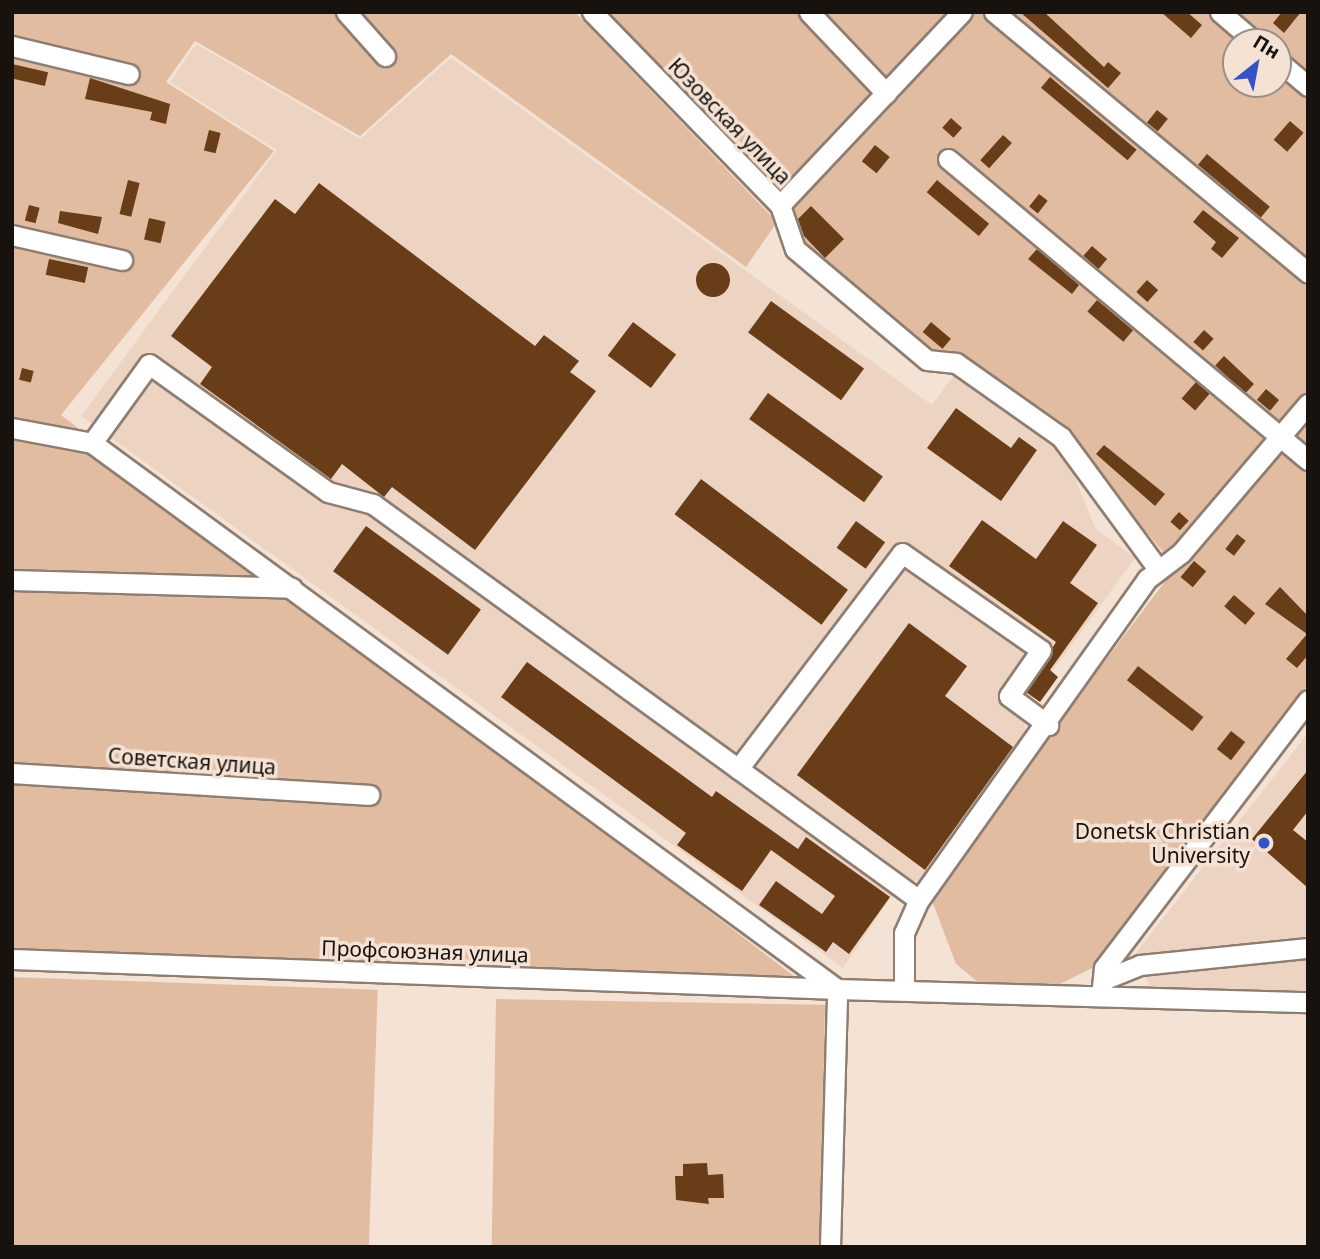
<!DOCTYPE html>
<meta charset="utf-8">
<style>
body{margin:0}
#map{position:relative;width:1320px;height:1259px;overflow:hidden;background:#f4e2d5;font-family:"Noto Sans",sans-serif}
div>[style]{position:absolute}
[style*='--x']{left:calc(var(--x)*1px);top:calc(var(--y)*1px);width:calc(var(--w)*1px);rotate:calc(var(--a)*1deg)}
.built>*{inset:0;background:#edd4c2}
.green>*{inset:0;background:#e2bca1;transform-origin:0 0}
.building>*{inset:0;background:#683d18;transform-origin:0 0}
.round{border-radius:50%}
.roads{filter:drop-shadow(2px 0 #8e7d71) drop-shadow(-2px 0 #8e7d71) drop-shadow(0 2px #8e7d71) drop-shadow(0 -2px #8e7d71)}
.minor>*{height:19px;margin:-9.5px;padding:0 9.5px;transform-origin:9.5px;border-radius:9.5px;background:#fff}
.dots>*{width:19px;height:19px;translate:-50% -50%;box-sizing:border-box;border:4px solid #f4e2d5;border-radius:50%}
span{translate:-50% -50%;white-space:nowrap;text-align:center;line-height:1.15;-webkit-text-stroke:7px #f4e2d5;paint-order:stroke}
.street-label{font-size:21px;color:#18120e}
.poi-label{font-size:21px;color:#18120e}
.right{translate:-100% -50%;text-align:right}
.frame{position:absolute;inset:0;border:14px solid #18120e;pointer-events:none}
.north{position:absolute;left:1222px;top:28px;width:70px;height:70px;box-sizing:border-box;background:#f4e2d5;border:2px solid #9c8f85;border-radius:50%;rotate:31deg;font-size:19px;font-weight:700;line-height:28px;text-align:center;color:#18120e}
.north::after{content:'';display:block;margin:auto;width:24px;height:32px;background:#3553c4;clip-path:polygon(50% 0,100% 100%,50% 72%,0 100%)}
</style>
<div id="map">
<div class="built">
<div style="clip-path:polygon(196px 44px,360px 139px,451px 58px,932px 405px,958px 370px,1061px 444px,1095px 528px,1135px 558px,1022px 713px,1028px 741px,924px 880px,902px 881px,843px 968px,81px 416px,277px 150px,170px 82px)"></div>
<div style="clip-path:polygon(1308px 733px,1308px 992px,1151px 988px,1135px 954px)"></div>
</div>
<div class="green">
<div style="clip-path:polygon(12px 12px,575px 12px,777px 222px,746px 267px,451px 54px,360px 136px,195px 41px,166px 82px,274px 151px,61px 415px,799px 980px,12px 971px)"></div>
<div style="clip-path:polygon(evenodd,606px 12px,1308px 12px,1308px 684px,1096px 966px,1052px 988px,983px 986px,956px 964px,929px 893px,1176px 567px,1063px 434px,928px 356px,797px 244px,781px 190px,606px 12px,1236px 42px,1278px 42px,1278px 84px,1236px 84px,1236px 42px)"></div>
<div style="left:12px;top:977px;width:366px;height:270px;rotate:2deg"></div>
<div style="left:496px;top:999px;width:329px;height:248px;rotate:1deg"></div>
</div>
<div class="building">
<div style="clip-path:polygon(1020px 12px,1044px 12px,1104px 67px,1108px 62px,1121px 73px,1108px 88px)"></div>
<div style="clip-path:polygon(1161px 12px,1187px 12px,1202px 25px,1191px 38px)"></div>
<div style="clip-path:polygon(1282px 12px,1301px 12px,1284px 33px,1273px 23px)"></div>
<div style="left:12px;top:64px;width:37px;height:14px;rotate:13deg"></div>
<div style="left:1050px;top:77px;width:113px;height:14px;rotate:40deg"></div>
<div style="clip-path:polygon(90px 78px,170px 104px,166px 124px,150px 120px,152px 112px,85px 99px)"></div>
<div style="left:1157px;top:110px;width:14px;height:16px;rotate:39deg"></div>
<div style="left:951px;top:118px;width:15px;height:13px;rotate:42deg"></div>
<div style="left:1290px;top:121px;width:18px;height:25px;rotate:41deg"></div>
<div style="left:209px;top:130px;width:12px;height:21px;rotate:14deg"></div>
<div style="left:1003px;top:135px;width:12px;height:34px;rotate:42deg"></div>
<div style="left:875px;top:145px;width:19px;height:21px;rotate:39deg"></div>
<div style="left:1207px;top:154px;width:82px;height:14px;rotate:40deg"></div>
<div style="left:128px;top:180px;width:12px;height:35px;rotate:14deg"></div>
<div style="left:937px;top:180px;width:68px;height:16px;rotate:40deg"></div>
<div style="clip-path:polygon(319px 183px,535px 346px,544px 335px,579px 361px,570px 372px,596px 391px,475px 550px,392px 487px,384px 497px,342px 464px,331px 479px,200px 384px,212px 367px,171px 336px,275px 199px,295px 214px)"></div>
<div style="left:1039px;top:194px;width:11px;height:16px;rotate:38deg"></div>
<div style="left:29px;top:205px;width:11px;height:16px;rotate:15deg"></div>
<div style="clip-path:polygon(811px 206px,844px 239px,825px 258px,804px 236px,798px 219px)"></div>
<div style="clip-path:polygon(1203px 210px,1239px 238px,1222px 258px,1211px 249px,1216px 242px,1193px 222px)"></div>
<div style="clip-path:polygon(60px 211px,102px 217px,98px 234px,58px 223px)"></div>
<div style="left:149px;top:218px;width:17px;height:22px;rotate:13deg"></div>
<div style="left:1092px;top:246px;width:20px;height:13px;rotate:41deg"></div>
<div style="clip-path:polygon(1037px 249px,1079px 285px,1072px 294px,1028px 259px)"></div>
<div style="left:49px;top:259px;width:40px;height:16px;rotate:12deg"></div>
<div class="round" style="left:696px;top:263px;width:34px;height:34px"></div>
<div style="left:1147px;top:280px;width:15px;height:16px;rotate:42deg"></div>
<div style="left:1097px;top:300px;width:47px;height:15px;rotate:40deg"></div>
<div style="left:771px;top:301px;width:115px;height:39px;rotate:36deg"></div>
<div style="left:633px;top:322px;width:54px;height:42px;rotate:37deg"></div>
<div style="left:931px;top:322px;width:26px;height:13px;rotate:40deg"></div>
<div style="left:1204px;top:330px;width:13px;height:16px;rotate:42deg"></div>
<div style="left:1224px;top:356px;width:41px;height:13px;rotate:43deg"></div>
<div style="left:22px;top:368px;width:12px;height:12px;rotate:14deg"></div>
<div style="left:1196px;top:382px;width:18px;height:22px;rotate:41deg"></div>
<div style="left:1266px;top:389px;width:17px;height:14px;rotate:40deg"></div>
<div style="left:768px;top:393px;width:142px;height:32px;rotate:36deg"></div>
<div style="clip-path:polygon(956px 408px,1011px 448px,1019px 437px,1037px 450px,1001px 501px,927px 448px)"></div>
<div style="clip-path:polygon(1104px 445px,1165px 494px,1155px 506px,1096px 454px)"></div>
<div style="left:701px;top:479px;width:184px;height:44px;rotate:37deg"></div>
<div style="left:1179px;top:512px;width:13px;height:13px;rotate:42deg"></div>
<div style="clip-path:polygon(982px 520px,1036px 559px,1063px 521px,1097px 545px,1070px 583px,1098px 603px,1050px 670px,1058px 677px,1040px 702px,1026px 692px,1056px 642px,949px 566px)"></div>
<div style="left:856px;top:521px;width:36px;height:33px;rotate:36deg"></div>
<div style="left:366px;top:526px;width:142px;height:56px;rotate:36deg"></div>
<div style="left:1237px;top:534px;width:11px;height:19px;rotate:38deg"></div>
<div style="left:1194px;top:561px;width:16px;height:21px;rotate:40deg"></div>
<div style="clip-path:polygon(1280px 587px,1308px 616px,1308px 655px,1297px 668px,1286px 659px,1307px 634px,1265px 604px)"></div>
<div style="left:1234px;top:595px;width:28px;height:15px;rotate:41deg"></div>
<div style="clip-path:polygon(909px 623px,967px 666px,945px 696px,1013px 747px,925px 870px,797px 775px)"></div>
<div style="clip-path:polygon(527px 662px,712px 797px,716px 791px,798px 849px,806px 837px,890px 897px,849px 954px,833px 942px,826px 952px,759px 905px,776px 881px,822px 914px,835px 896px,771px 850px,742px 891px,677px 845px,686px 833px,501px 697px)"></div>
<div style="left:1138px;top:666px;width:83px;height:18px;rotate:38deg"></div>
<div style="left:1231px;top:731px;width:18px;height:23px;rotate:38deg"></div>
<div style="clip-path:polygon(1308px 770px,1308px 811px,1293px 830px,1308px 842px,1308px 888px,1252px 839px)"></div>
<div style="clip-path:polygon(707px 1163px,708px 1175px,723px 1174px,724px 1198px,708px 1198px,709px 1204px,676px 1200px,675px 1176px,683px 1176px,683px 1164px)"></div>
</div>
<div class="roads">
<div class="minor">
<div style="--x:346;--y:12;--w:59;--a:48.4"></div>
<div style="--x:592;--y:12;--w:269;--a:45.8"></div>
<div style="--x:780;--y:205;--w:46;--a:71.2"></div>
<div style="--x:795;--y:249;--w:172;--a:40.1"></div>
<div style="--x:927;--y:360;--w:29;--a:6"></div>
<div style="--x:956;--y:363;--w:128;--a:35.2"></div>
<div style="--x:1061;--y:437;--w:164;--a:53.7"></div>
<div style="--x:809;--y:12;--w:112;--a:46.5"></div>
<div style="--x:994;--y:12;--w:408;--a:39.7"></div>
<div style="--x:1220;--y:12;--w:46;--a:40.6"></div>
<div style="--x:12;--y:46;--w:120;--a:13.5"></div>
<div style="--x:1278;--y:61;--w:39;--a:40"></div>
<div style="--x:948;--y:159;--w:469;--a:39.9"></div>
<div style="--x:780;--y:205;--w:265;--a:-46.7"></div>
<div style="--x:12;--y:235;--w:113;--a:12.8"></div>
<div style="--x:12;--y:428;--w:81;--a:10.6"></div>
<div style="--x:92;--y:443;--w:924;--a:36.24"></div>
<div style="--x:92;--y:443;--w:97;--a:-54.2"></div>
<div style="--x:149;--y:364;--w:220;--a:35.6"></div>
<div style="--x:328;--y:492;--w:47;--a:14.9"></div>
<div style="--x:373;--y:504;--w:674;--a:35.95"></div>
<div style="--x:12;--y:580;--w:280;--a:1.6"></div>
<div style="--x:738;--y:769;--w:271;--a:-52.8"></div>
<div style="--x:902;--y:553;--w:169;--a:34.9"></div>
<div style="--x:1041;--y:650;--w:56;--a:124.8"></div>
<div style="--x:1009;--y:696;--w:49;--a:36.6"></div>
<div style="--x:12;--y:773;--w:358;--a:3.5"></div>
<div style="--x:12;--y:959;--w:826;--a:2.08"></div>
<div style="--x:1103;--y:980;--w:40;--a:-22"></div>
<div style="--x:1140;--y:965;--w:169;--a:-5.8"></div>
<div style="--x:904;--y:990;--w:57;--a:-90"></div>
<div style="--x:904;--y:933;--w:36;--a:-66"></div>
<div style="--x:919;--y:900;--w:394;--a:-54.6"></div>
<div style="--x:1147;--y:579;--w:43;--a:-37.4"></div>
<div style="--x:1181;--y:553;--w:196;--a:-49.6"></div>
<div style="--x:1101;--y:996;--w:28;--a:-84"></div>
<div style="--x:1104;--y:968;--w:337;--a:-52.7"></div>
<div style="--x:830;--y:1247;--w:258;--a:-88.4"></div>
<div style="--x:837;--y:989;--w:471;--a:1.6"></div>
</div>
</div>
<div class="dots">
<div style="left:1264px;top:843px;background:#3553c4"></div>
</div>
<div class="street-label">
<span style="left:730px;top:121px;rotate:46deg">Юзовская улица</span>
<span style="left:192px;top:761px;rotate:4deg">Советская улица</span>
<span style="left:425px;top:951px;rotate:2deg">Профсоюзная улица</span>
</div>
<div class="poi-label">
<span class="right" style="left:1250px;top:843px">Donetsk Christian<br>University</span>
</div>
<div class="frame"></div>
<div class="north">Пн</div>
</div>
